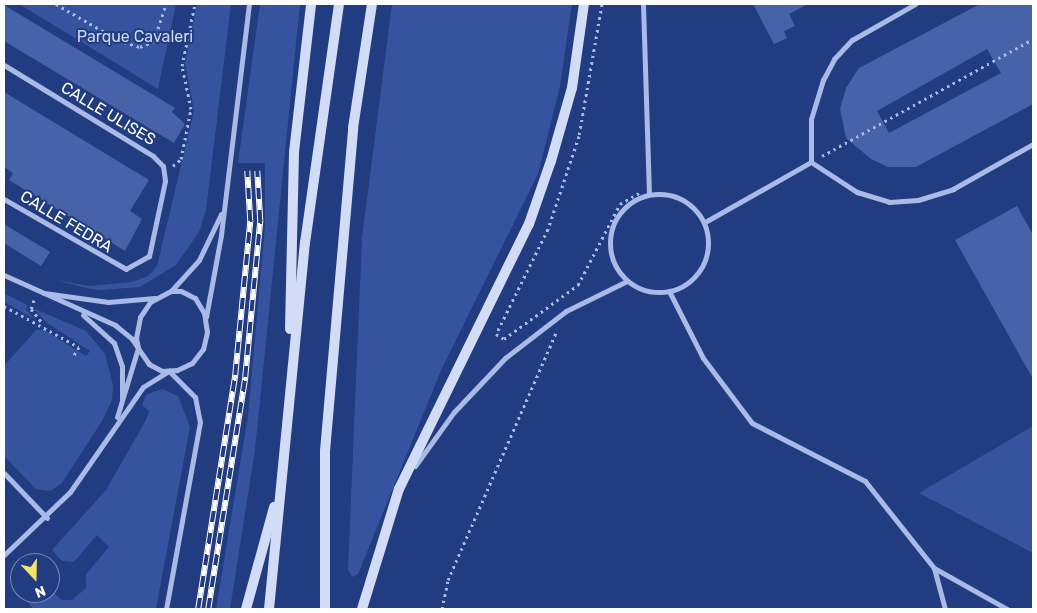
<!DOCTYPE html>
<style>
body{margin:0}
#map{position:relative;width:1037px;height:613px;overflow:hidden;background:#223c81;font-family:Rubik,sans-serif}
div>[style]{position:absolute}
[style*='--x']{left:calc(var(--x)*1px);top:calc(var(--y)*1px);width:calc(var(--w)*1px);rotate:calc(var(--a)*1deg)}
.green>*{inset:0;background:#36539f}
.building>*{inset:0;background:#4662a8}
.path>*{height:3px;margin-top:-1.5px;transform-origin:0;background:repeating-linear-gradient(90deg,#a9bae7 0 2.5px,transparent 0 6.5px)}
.street>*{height:5px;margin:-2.5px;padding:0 2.5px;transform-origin:2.5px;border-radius:2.5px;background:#a9bae7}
.street>.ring{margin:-2.5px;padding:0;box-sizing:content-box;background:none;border:5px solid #a9bae7;border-radius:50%}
.secondary>*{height:10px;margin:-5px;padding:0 5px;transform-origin:5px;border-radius:5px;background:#d3dcf6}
.rail>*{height:5.5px;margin-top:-2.75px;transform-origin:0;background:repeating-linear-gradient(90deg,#223c81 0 11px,#fff 0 22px);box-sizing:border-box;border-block:1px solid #fff}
span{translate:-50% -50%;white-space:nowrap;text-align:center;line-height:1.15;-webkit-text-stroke:4px #223c81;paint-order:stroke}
.park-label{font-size:16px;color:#ccd8f6}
.street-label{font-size:16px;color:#fff}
.frame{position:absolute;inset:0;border:5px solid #fff;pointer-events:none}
.north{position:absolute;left:10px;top:553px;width:50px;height:50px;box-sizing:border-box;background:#223c81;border:1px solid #7a8ab3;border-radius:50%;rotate:159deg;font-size:14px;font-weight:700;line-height:20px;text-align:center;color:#fff}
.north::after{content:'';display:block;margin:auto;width:18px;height:22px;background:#f3e36b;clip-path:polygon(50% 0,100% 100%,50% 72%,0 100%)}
</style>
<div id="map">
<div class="green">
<div style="clip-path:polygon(19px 4px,176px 4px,158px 89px,70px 35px)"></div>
<div style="clip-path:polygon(197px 4px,231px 4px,206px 210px,199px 232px,176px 265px,140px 287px,100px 290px,86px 288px,56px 280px,90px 286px,132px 282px,148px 276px,157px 266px,194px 111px,185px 63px)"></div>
<div style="clip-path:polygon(260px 4px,300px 4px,255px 450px,230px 609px,216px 609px,248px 416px,265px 226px,265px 163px,238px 163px)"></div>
<div style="clip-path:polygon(392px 4px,572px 4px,560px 86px,538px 174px,442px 368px,358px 574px,352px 577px,348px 570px,362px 238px)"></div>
<div style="clip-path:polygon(4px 293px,27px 305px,26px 310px,36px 320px,4px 302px)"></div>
<div style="clip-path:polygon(33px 308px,86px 331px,105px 354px,113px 385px,112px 400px,102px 421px,62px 483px,51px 491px,36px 489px,4px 456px,4px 366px,36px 330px,44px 330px,86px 356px,90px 351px,46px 322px)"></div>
<div style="clip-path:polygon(162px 389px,178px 396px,190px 427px,156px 609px,33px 609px,21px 593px,50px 593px,50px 590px,62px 600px,72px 600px,86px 588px,86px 574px,109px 547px,97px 535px,74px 562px,62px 561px,52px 550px,106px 490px,146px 420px,149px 411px,142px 405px,146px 395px)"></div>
<div style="clip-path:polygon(1033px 426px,1033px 553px,919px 493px)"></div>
</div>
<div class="building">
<div style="clip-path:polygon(753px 4px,808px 4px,789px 14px,795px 26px,784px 31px,787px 38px,774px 44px)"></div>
<div style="clip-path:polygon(evenodd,980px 4px,1033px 4px,1033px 104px,916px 167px,888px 167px,871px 159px,846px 138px,840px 109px,846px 88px,859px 68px,980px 4px,987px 49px,1001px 73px,889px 133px,877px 111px,987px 49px)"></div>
<div style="clip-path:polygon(4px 5px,175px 108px,172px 112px,185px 124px,174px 143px,4px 41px)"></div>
<div style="clip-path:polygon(4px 92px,149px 180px,130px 211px,142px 219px,125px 251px,9px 180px,13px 173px,4px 167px)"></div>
<div style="clip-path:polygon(1017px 206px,1033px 235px,1033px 379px,955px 240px)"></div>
<div style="clip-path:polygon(4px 224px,50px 252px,41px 266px,4px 243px)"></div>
</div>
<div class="path">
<div style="--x:56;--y:4;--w:72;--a:30.1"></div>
<div style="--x:118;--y:40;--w:23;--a:18"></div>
<div style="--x:140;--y:47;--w:15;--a:-23"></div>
<div style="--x:154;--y:41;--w:39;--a:-72"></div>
<div style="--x:602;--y:4;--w:134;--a:99.9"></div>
<div style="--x:579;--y:136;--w:98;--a:108.4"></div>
<div style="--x:548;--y:229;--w:117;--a:116.3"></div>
<div style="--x:496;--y:334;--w:9;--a:32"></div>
<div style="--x:504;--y:339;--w:92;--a:-36.1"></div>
<div style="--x:578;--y:285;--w:91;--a:-62.6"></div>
<div style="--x:620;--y:204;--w:22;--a:-30"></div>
<div style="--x:822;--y:156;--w:241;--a:-29"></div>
<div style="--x:173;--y:166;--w:11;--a:-41"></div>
<div style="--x:181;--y:159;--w:51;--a:-78.7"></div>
<div style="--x:191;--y:109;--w:44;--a:-101.8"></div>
<div style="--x:182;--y:66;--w:63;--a:-78.2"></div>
<div style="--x:34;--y:300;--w:9;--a:108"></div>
<div style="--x:31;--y:309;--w:19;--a:51"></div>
<div style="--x:4;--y:306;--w:85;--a:28.7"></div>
<div style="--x:79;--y:347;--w:12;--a:121"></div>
<div style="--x:442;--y:609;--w:30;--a:-78"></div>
<div style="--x:448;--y:580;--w:270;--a:-66.4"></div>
</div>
<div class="street">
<div style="--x:643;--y:4;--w:190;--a:88.2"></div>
<div style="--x:4;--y:65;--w:175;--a:31.4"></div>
<div style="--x:153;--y:156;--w:14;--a:45"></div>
<div style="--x:163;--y:166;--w:15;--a:82"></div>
<div style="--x:165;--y:181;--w:77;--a:102"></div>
<div style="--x:149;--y:256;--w:26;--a:151"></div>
<div style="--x:126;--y:269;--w:141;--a:-150.2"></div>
<div style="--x:811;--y:162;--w:55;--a:33.1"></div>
<div style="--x:857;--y:192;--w:34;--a:17"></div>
<div style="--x:889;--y:202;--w:29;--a:-4"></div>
<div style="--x:918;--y:200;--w:37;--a:-17"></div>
<div style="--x:953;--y:189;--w:92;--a:-29.4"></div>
<div style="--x:811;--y:162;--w:43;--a:-90"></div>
<div style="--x:811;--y:119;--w:41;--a:-72.9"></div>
<div style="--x:823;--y:80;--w:24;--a:-62"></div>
<div style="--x:834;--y:59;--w:26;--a:-47"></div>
<div style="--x:852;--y:40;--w:73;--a:-29.7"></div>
<div class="ring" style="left:610px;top:194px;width:93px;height:93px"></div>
<div style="--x:705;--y:222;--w:122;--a:-29.5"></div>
<div style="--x:4;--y:275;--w:122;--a:24.2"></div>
<div style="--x:115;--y:325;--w:22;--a:39"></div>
<div style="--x:132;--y:339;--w:11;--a:56"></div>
<div style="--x:138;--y:348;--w:72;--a:106.9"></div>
<div style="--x:171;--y:291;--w:10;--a:0"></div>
<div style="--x:181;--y:291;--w:16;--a:27"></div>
<div style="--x:195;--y:298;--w:17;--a:59"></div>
<div style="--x:204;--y:313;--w:19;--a:81"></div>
<div style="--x:207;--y:332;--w:17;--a:103"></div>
<div style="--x:203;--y:349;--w:18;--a:128"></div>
<div style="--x:192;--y:363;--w:17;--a:155"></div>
<div style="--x:177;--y:370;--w:15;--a:176"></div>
<div style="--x:162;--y:371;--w:15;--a:-152"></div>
<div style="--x:149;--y:364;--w:19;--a:-125"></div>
<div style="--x:138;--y:348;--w:10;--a:-101"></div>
<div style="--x:136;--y:338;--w:21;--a:-79"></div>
<div style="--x:140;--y:317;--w:18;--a:-56"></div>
<div style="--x:150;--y:302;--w:24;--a:-28"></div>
<div style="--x:171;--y:291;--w:42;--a:-47.9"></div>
<div style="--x:199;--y:260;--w:51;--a:-64.4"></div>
<div style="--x:669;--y:291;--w:75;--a:63.1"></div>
<div style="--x:703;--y:358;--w:81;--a:53"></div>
<div style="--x:752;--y:423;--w:127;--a:27.2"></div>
<div style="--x:865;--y:481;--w:111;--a:51.6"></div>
<div style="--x:934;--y:568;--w:84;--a:29.3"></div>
<div style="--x:44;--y:293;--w:65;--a:8"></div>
<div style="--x:108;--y:302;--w:47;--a:-4.9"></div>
<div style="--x:83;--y:315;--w:42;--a:42.1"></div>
<div style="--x:114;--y:343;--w:24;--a:71"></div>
<div style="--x:122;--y:366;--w:33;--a:90"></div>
<div style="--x:206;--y:317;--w:83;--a:-79.6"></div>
<div style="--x:221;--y:235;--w:233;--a:-83.1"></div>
<div style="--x:415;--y:466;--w:67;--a:-54.2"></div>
<div style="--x:454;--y:412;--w:74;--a:-46.6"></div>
<div style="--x:505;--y:358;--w:77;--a:-37.6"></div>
<div style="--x:566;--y:311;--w:68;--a:-26.2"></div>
<div style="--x:4;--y:473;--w:62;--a:46.3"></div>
<div style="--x:4;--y:555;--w:91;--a:-43.7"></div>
<div style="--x:70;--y:492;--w:128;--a:-55.2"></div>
<div style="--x:143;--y:387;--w:31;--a:-32"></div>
<div style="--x:169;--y:371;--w:37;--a:45"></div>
<div style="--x:195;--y:397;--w:25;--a:79"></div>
<div style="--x:200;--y:422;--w:190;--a:100.3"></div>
<div style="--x:934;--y:568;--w:42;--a:75"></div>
</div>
<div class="secondary">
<div style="--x:290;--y:329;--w:177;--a:-88.7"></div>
<div style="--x:294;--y:152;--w:149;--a:-83.4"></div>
<div style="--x:246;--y:609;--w:106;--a:-74.6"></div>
<div style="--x:269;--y:609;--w:368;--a:-84.4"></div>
<div style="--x:305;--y:243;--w:241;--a:-81.9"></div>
<div style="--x:325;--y:609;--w:158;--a:-90"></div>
<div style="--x:325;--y:451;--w:324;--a:-85"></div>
<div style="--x:353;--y:128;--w:125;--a:-81.3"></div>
<div style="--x:362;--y:609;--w:126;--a:-72.9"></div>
<div style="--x:399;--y:489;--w:295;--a:-63.9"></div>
<div style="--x:529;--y:224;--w:67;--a:-70.8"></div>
<div style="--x:551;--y:161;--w:76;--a:-74"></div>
<div style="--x:572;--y:88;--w:85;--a:-81.9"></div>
</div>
<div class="rail">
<div style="--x:198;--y:609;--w:237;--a:-81"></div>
<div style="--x:235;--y:375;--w:155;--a:-84.4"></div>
<div style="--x:250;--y:221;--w:50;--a:-93.4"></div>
<div style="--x:208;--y:609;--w:235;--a:-80.9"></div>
<div style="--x:245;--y:377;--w:157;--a:-84.5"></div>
<div style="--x:260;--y:221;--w:50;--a:-93.4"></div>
</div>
<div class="park-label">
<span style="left:135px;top:37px">Parque Cavaleri</span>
</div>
<div class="street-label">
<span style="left:108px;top:114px;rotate:31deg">CALLE ULISES</span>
<span style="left:66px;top:222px;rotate:31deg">CALLE FEDRA</span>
</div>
<div class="frame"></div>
<div class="north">N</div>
</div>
